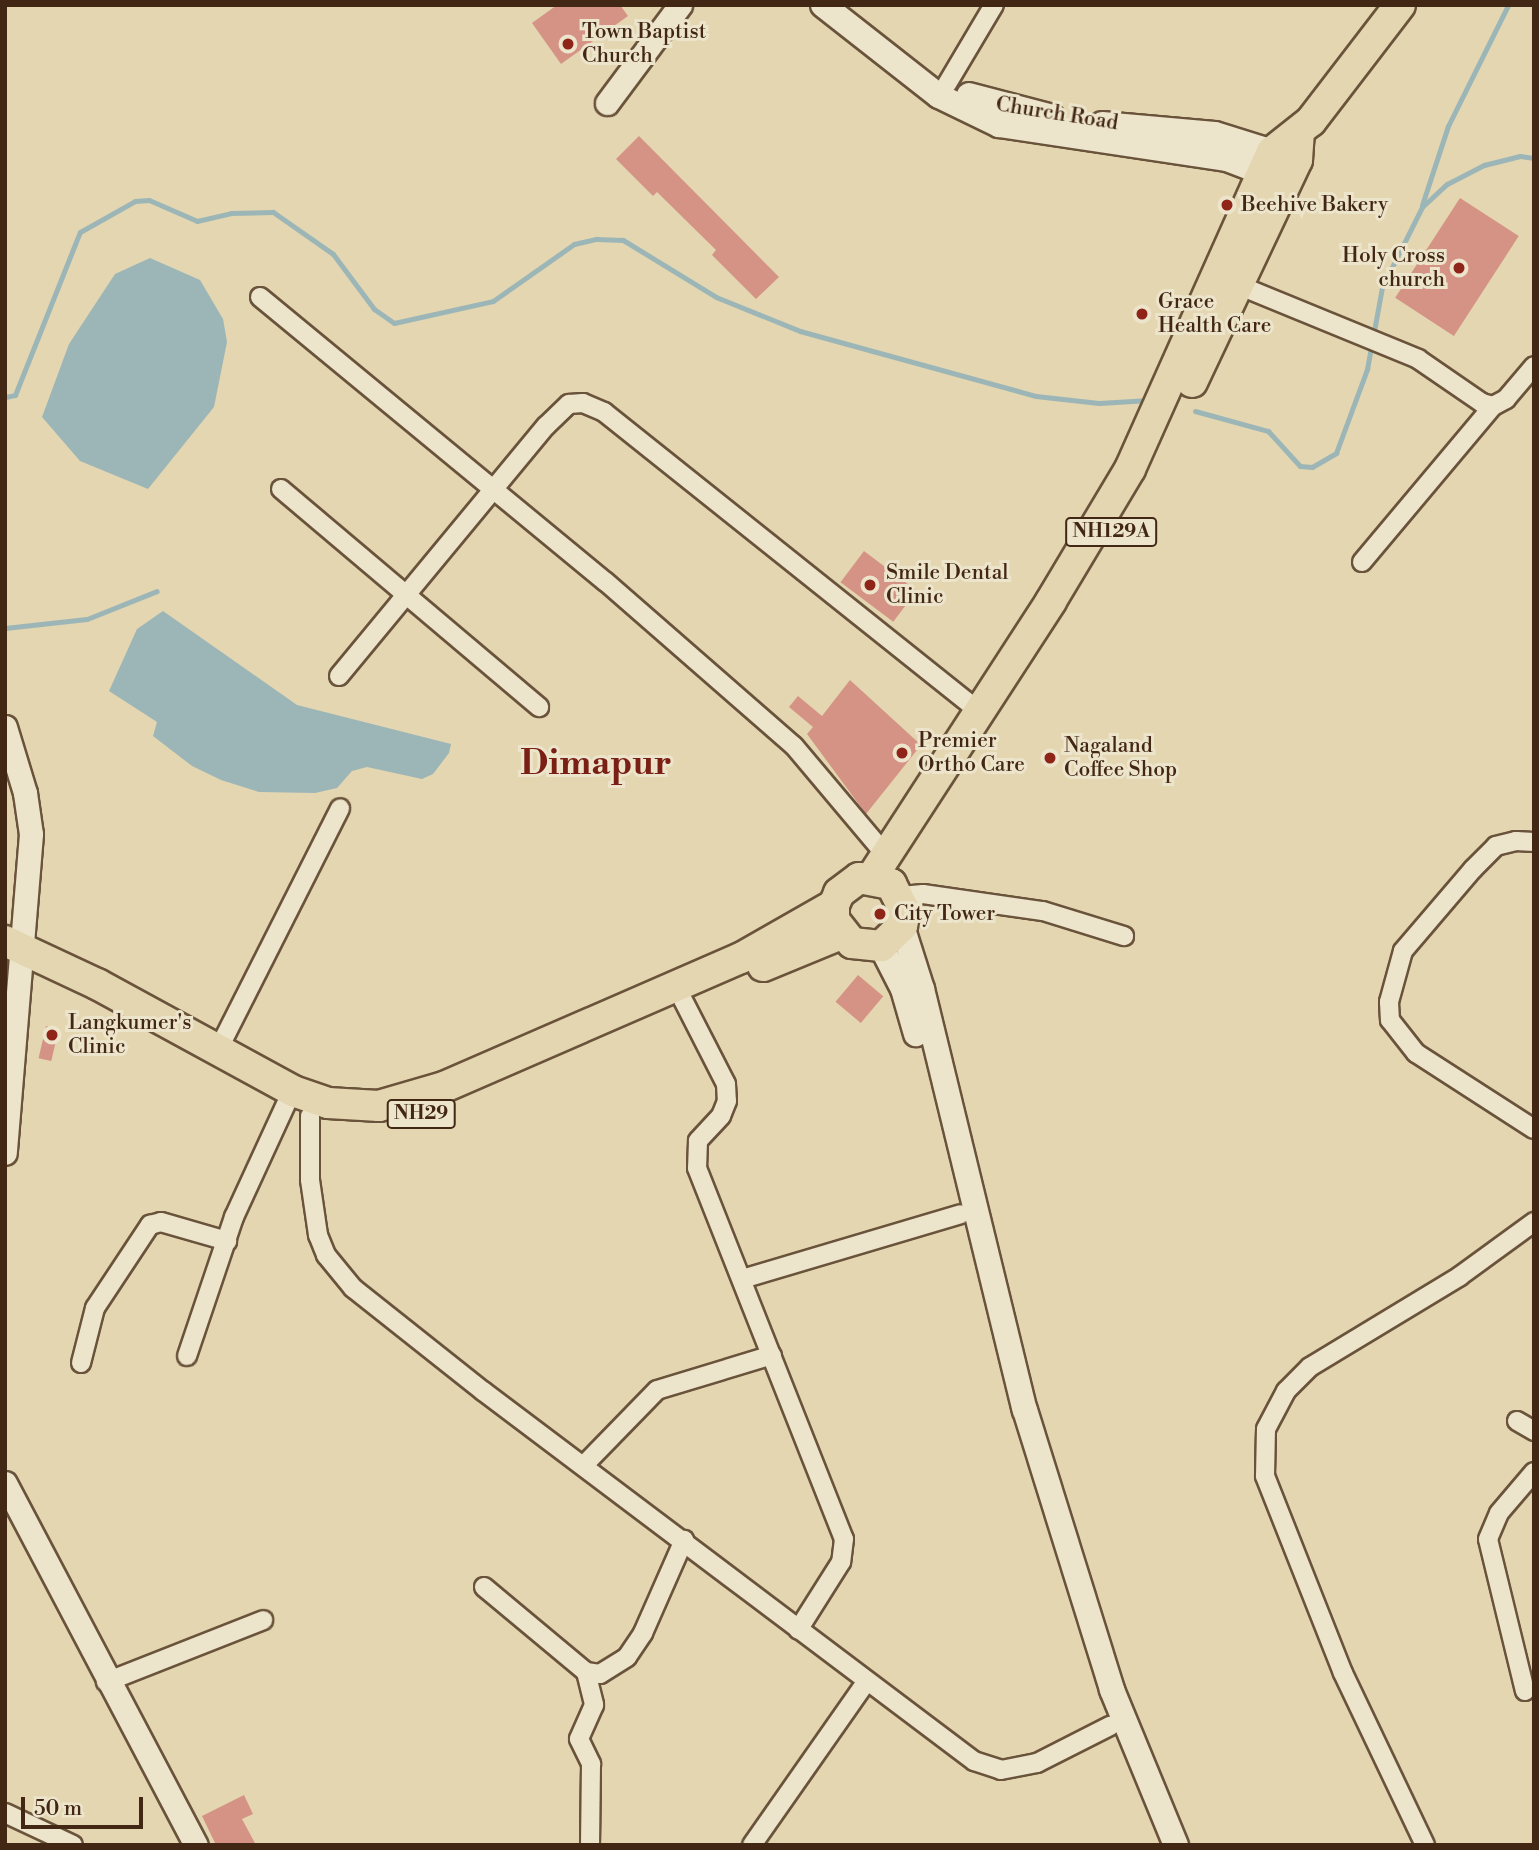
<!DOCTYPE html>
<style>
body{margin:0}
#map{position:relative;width:1539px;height:1850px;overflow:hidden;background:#e3d6b0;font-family:"Libre Bodoni",serif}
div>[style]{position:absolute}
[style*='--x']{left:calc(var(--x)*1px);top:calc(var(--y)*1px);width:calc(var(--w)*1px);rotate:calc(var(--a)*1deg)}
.water>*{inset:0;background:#9cb6b8}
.stream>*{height:5px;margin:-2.5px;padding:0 2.5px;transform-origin:2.5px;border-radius:2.5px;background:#9cb6b8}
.building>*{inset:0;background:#d59386;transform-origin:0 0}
.roads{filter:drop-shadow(2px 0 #6a533b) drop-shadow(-2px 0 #6a533b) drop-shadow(0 2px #6a533b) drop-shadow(0 -2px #6a533b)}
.minor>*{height:18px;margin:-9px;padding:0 9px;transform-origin:9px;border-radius:9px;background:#ede4cc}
.tertiary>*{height:23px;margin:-11.5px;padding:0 11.5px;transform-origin:11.5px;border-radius:11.5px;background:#ede4cc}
.secondary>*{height:24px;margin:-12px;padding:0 12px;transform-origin:12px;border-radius:12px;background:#ede4cc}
.trunk>*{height:30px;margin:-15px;padding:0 15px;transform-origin:15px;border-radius:15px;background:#e3d6b0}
.dots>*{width:19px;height:19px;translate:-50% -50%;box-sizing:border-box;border:4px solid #ede4cc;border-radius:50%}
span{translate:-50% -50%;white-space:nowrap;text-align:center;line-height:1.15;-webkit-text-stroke:6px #ede4cc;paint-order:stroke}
.shield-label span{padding:2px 5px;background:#ede4cc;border:2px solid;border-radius:5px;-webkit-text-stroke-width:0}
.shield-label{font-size:19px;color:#422714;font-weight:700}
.poi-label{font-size:21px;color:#422714}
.left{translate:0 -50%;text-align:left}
.right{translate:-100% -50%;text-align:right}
.street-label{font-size:21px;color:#422714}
.town-label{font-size:35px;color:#7a1f14;font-weight:700}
.frame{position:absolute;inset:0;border:7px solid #422714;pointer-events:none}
.scale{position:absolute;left:21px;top:1797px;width:122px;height:32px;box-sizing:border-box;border:4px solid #422714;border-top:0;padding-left:9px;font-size:21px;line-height:24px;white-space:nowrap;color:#422714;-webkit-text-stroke:5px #ede4cc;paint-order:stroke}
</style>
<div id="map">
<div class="water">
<div style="clip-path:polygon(150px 258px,200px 280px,223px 319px,227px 342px,214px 407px,148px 489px,80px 461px,42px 417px,69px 344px,115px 274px)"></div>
<div style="clip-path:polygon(163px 611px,297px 705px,451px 744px,449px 753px,433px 774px,422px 779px,367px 767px,352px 771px,337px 788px,315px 793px,259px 792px,221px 780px,192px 766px,153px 736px,157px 722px,109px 691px,137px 629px)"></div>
</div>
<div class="stream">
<div style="--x:1422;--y:205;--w:83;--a:-71.8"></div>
<div style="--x:1448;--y:126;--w:135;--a:-63.6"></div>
<div style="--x:5;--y:397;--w:10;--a:-11"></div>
<div style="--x:15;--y:395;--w:175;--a:-68.3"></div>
<div style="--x:80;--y:232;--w:63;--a:-29.4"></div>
<div style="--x:135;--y:201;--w:14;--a:-4"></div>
<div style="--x:149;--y:200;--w:52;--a:23.6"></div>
<div style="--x:197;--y:221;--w:35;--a:-13"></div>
<div style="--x:231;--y:213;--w:42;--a:-1.4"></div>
<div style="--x:273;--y:212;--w:73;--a:35"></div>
<div style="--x:333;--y:254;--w:69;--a:53.3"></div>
<div style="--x:374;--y:309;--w:24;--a:35"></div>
<div style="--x:394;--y:323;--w:101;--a:-12.5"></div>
<div style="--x:493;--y:301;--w:99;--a:-35.1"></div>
<div style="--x:574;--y:244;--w:23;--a:-13"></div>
<div style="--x:596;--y:239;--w:27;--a:2"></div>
<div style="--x:623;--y:240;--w:109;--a:31.5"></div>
<div style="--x:716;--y:297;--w:91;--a:22"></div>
<div style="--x:800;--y:331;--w:245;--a:15.4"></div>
<div style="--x:1036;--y:396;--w:63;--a:6.3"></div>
<div style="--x:1099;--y:403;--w:50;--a:-3.4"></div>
<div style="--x:1195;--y:411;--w:76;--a:15.3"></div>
<div style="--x:1268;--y:431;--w:47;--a:47.6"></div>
<div style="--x:1300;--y:466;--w:12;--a:5"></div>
<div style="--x:1312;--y:467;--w:28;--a:-30"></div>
<div style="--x:1336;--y:453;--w:90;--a:-69.7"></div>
<div style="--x:1367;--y:369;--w:83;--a:-79.6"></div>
<div style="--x:1382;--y:287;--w:89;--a:-63.4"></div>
<div style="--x:1422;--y:207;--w:34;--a:-43"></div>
<div style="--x:1447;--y:184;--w:42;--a:-27.2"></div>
<div style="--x:1484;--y:165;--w:37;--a:-14"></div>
<div style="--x:1520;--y:156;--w:14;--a:8"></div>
<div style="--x:5;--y:628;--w:82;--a:-6.3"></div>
<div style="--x:87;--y:619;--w:75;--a:-21.8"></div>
</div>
<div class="building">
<div style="clip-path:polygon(557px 5px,620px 5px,628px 16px,561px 64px,532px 23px)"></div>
<div style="clip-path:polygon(639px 136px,779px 277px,756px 299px,712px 255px,716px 250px,657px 192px,653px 196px,616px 159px)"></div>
<div style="left:1460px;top:198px;width:70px;height:119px;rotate:33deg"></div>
<div style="left:864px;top:551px;width:66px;height:39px;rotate:37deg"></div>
<div style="clip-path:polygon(850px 680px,921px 745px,866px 814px,807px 734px,813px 727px,789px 707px,798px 696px,822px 716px)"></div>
<div style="left:858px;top:975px;width:33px;height:35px;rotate:40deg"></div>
<div style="left:46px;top:1026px;width:13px;height:33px;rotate:13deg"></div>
<div style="clip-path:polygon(244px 1795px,253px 1814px,242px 1819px,256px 1845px,216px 1845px,202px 1816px)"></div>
</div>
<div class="roads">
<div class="minor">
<div style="--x:947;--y:84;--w:92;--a:-59.3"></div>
<div style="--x:1238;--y:285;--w:195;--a:22.3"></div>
<div style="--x:1418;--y:359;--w:78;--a:34.5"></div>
<div style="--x:1482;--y:403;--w:11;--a:15"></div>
<div style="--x:1493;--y:406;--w:15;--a:-28"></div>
<div style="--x:1506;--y:399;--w:43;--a:-49.7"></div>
<div style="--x:260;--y:297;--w:448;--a:39.5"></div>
<div style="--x:606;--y:582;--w:249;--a:41.1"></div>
<div style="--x:794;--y:746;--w:140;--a:49.9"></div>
<div style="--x:281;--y:489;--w:338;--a:40.2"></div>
<div style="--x:1362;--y:562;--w:204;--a:-50"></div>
<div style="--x:339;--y:676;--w:325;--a:-50.4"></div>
<div style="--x:546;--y:426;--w:32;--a:-44"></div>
<div style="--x:569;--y:404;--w:14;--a:-4"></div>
<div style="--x:583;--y:403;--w:23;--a:23"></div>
<div style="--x:604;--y:412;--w:481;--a:38.6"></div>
<div style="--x:1534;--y:842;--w:18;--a:-177"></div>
<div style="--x:1516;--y:841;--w:21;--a:166"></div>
<div style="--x:1496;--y:846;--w:33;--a:135"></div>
<div style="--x:1473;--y:869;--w:108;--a:130.5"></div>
<div style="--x:1403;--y:951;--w:53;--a:105.4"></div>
<div style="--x:1389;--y:1002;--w:18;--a:87"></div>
<div style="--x:1390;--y:1020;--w:42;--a:51.8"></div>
<div style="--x:1416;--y:1053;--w:140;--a:32.8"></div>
<div style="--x:901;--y:896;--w:22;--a:-5"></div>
<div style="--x:923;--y:894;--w:121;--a:8.1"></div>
<div style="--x:1043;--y:911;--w:85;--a:17.2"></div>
<div style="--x:683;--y:1000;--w:94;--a:62.9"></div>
<div style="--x:726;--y:1084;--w:17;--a:87"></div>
<div style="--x:727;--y:1101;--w:16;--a:112"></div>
<div style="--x:721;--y:1116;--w:34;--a:133"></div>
<div style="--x:698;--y:1141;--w:27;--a:92"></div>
<div style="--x:697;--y:1168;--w:399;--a:68.4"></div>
<div style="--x:844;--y:1539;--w:23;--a:97"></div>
<div style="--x:841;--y:1562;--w:80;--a:122.3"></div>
<div style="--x:217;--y:1052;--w:273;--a:-63.2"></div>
<div style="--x:310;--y:1116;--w:64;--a:90"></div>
<div style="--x:310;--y:1180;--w:56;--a:81.7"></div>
<div style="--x:318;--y:1235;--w:22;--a:68"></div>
<div style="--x:326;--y:1255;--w:43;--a:50.7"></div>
<div style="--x:353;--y:1288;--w:166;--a:38.4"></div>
<div style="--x:483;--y:1391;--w:615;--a:37"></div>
<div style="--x:974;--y:1761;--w:28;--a:18"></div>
<div style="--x:1001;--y:1770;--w:37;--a:-11"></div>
<div style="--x:1037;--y:1763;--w:82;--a:-26.9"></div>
<div style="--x:742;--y:1279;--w:228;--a:-16.5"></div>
<div style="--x:187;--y:1356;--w:147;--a:-71.3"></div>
<div style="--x:234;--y:1217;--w:124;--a:-65.3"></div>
<div style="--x:81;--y:1363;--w:57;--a:-75.7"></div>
<div style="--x:95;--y:1308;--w:100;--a:-56.5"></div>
<div style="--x:150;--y:1225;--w:11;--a:-15"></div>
<div style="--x:161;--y:1222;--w:69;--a:16.1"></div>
<div style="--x:1517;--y:1421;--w:20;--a:30"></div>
<div style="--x:585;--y:1464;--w:103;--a:-45.8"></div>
<div style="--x:657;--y:1390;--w:120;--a:-16.9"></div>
<div style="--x:484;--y:1587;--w:133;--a:39.8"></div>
<div style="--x:586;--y:1672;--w:14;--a:8"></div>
<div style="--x:600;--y:1674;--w:32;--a:-32"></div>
<div style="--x:627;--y:1657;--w:29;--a:-56"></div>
<div style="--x:643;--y:1633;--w:102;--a:-66.2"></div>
<div style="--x:586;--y:1672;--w:34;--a:76"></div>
<div style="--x:594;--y:1705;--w:37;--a:114"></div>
<div style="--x:579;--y:1739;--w:28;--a:64"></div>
<div style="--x:591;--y:1764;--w:81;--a:90.7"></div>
<div style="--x:106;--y:1682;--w:169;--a:-21.5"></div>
<div style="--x:1525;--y:1691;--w:156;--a:-103.7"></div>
<div style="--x:1488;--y:1539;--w:28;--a:-67"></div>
<div style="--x:1499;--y:1513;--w:54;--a:-49.5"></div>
<div style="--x:5;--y:1813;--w:75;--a:25.2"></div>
<div style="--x:752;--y:1845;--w:199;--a:-55"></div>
<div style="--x:1425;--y:1845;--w:191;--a:-115.5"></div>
<div style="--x:1343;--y:1673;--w:212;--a:-111.6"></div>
<div style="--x:1265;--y:1476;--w:47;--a:-88.8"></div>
<div style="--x:1266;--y:1429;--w:43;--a:-62.2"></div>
<div style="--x:1286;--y:1391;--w:34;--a:-45"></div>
<div style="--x:1310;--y:1367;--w:175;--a:-31.2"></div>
<div style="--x:1460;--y:1276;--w:92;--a:-36.1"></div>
</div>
<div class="tertiary">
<div style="--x:607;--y:103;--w:122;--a:-53.3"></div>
<div style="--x:5;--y:727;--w:69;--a:73.1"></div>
<div style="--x:25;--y:793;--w:41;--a:81.7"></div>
<div style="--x:31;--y:834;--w:320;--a:94.7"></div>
<div style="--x:5;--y:1483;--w:409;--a:62.2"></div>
</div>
<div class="secondary">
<div style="--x:823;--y:5;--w:147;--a:38.1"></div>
<div style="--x:939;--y:96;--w:67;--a:25.8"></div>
<div style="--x:999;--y:125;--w:231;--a:8.5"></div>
<div style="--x:1227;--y:159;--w:56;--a:21"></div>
<div style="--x:969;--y:95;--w:86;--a:14.8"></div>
<div style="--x:1102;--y:124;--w:113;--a:5.1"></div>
<div style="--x:1215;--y:134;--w:77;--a:17.3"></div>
<div style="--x:902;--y:926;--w:66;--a:72.4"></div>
<div style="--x:922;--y:989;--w:433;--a:76.3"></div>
<div style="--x:1025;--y:1410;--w:293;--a:72.7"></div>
<div style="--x:1112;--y:1690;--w:168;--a:67.6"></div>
<div style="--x:881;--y:946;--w:48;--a:62.9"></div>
<div style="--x:903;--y:989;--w:47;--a:73.9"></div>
</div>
<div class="trunk">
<div style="--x:1192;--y:382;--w:246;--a:-64.7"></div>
<div style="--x:1297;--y:160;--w:27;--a:-86"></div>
<div style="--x:872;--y:877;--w:329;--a:-57"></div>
<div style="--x:1051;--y:601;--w:154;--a:-59.1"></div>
<div style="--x:1130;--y:469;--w:347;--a:-65.9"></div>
<div style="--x:1272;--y:152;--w:50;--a:-38.5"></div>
<div style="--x:1311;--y:121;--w:146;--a:-52.5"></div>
<div style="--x:5;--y:941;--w:102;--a:25.1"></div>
<div style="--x:97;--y:984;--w:223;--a:28.6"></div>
<div style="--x:293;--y:1091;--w:37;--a:19"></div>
<div style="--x:328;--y:1103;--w:51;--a:3.4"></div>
<div style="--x:379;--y:1106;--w:68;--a:-16.3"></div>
<div style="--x:444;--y:1087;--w:324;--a:-23.5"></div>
<div style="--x:741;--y:958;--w:107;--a:-29.7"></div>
<div style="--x:834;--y:905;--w:13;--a:-67"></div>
<div style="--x:839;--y:893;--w:25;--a:-37"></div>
<div style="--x:859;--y:878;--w:33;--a:11"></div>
<div style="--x:891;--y:884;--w:30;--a:63"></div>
<div style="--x:905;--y:911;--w:15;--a:101"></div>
<div style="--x:902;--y:926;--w:29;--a:136"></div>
<div style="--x:881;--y:946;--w:29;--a:-174"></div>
<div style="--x:852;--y:943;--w:29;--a:-128"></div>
<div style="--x:834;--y:920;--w:15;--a:-90"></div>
<div style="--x:763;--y:966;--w:84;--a:-22.3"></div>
</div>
</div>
<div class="dots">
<div style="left:568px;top:44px;background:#8f2418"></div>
<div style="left:1227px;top:205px;background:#8f2418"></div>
<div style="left:1459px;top:268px;background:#8f2418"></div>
<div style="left:1142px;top:314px;background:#8f2418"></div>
<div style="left:870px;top:585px;background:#8f2418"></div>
<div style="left:902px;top:753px;background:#8f2418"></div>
<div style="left:1050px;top:758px;background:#8f2418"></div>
<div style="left:880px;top:914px;background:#8f2418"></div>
<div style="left:52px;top:1035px;background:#8f2418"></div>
</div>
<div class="shield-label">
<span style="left:1111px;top:532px">NH129A</span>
<span style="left:421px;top:1114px">NH29</span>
</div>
<div class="poi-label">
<span class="left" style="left:582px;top:44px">Town Baptist<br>Church</span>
<span class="left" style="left:1241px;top:205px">Beehive Bakery</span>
<span class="right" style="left:1445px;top:268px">Holy Cross<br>church</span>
<span class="left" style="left:1158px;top:314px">Grace<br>Health Care</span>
<span class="left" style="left:886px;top:585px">Smile Dental<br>Clinic</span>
<span class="left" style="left:918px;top:753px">Premier<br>Ortho Care</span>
<span class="left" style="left:1064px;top:758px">Nagaland<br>Coffee Shop</span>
<span class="left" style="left:894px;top:914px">City Tower</span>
<span class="left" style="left:68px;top:1035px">Langkumer's<br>Clinic</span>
</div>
<div class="street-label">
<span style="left:1057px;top:114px;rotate:9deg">Church Road</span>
</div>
<div class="town-label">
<span style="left:596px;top:764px">Dimapur</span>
</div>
<div class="frame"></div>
<div class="scale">50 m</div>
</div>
